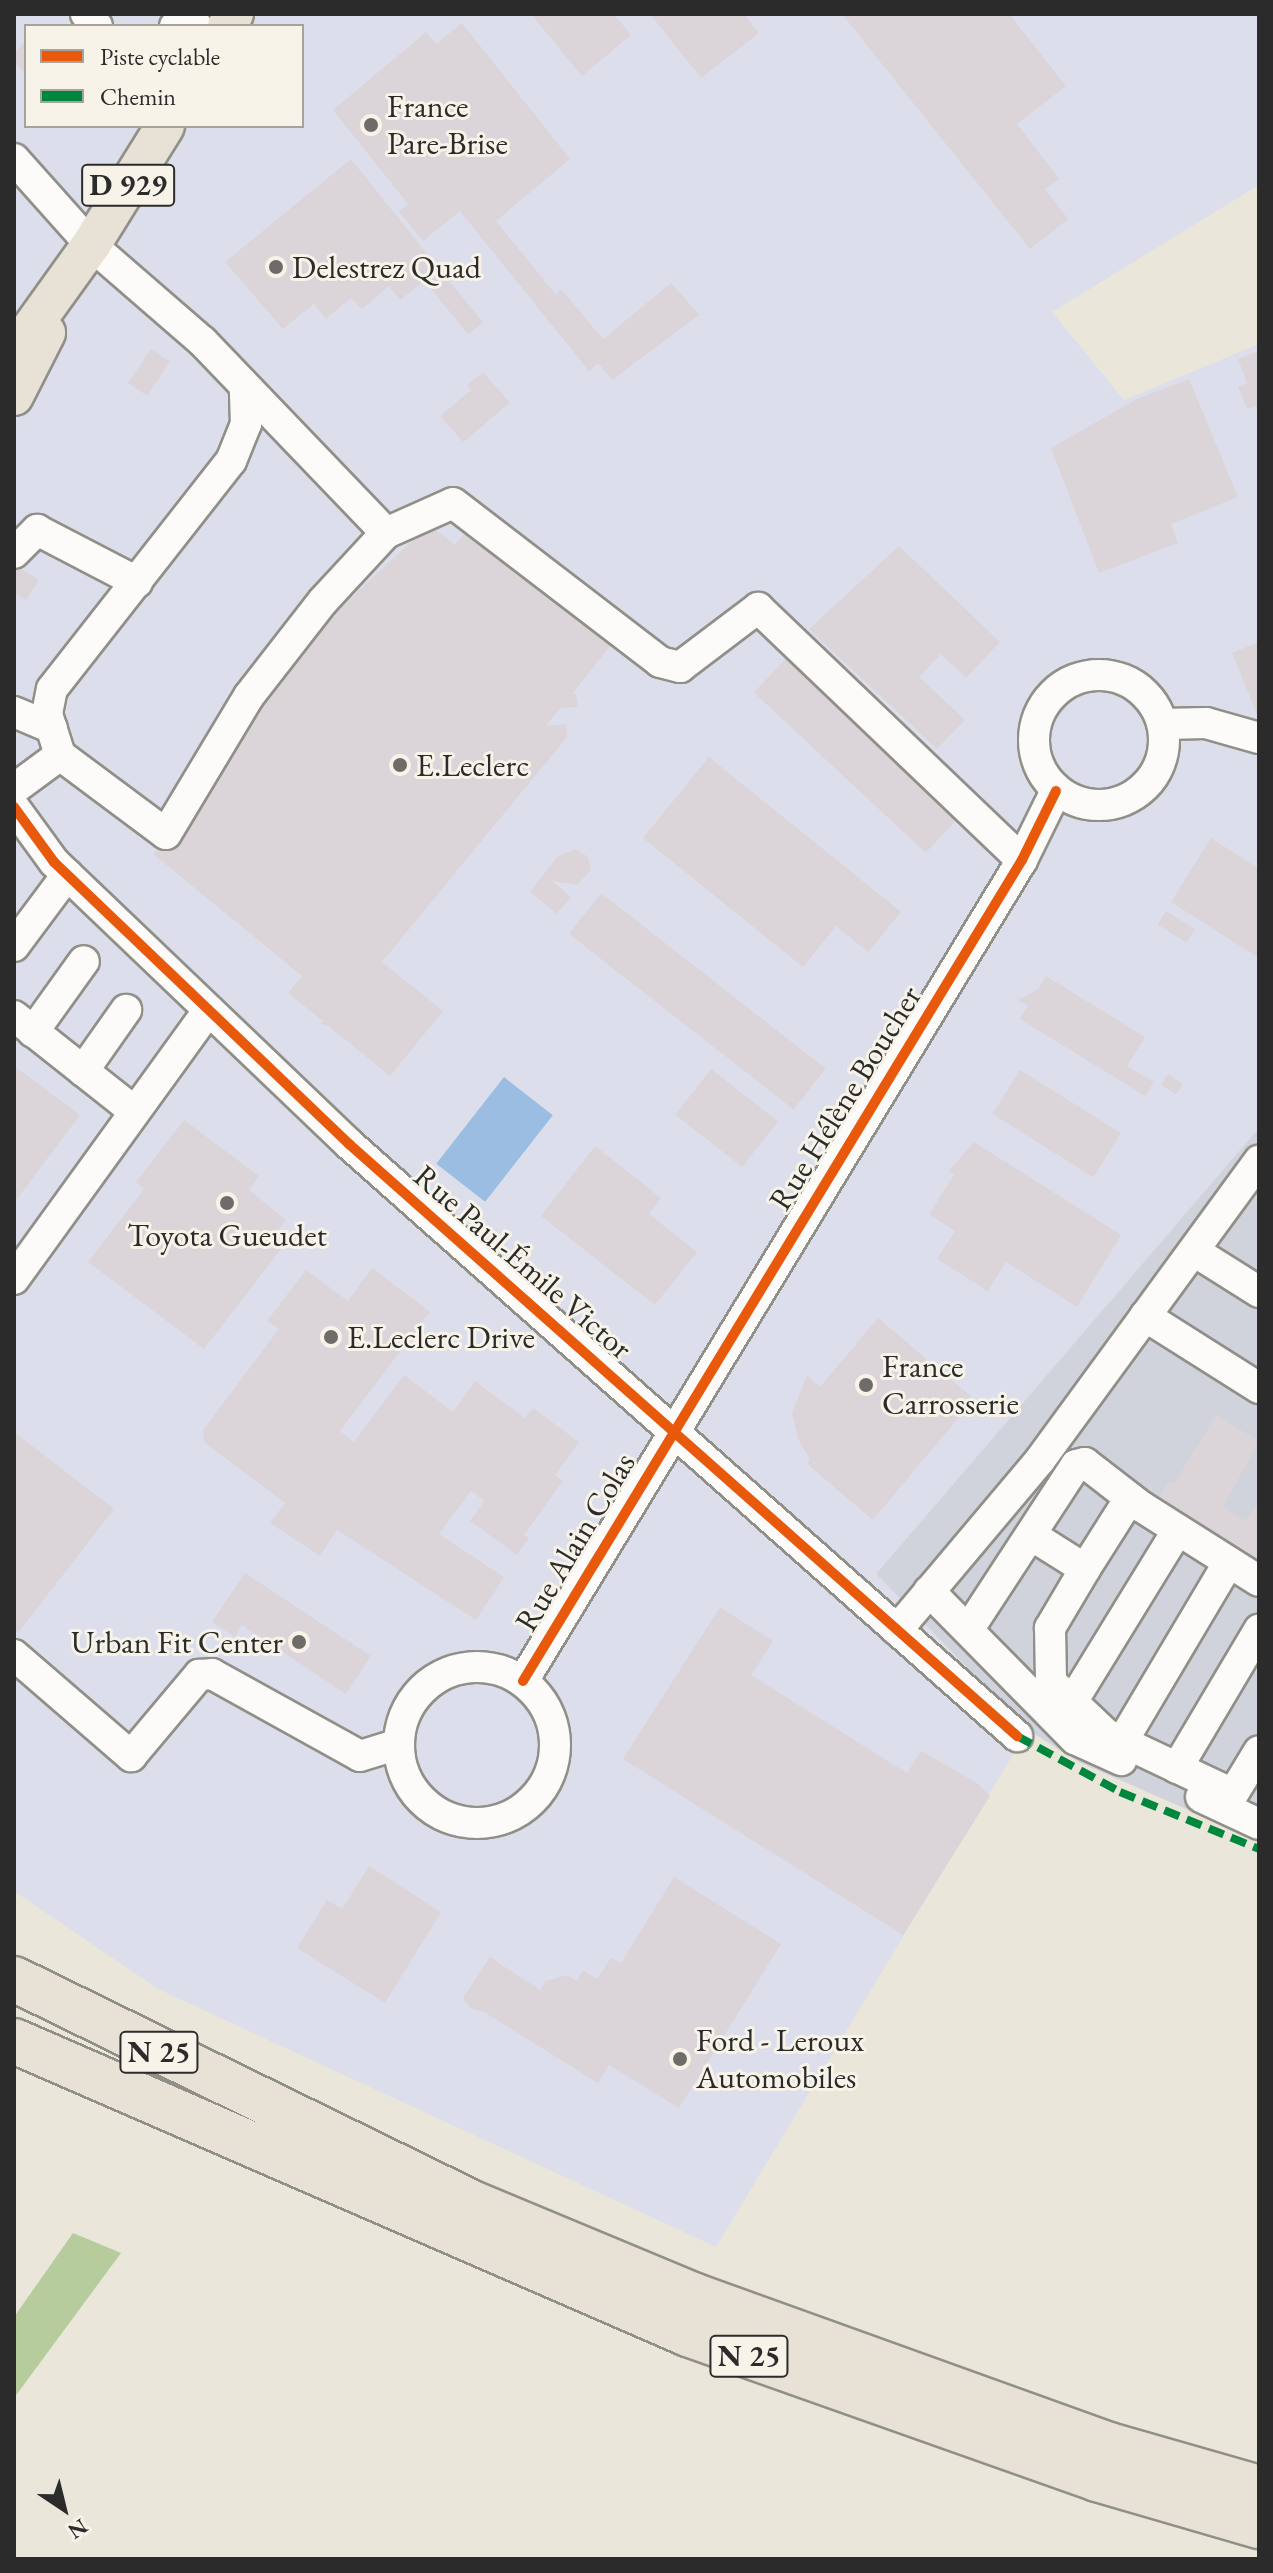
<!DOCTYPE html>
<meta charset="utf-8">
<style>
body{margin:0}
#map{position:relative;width:1273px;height:2573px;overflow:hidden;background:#eae6d9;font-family:"EB Garamond",serif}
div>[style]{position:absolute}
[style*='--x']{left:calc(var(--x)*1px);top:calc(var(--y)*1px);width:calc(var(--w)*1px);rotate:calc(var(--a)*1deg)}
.built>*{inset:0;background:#dcdfeb}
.industrial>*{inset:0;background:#d0d3dc}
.forest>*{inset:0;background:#b6cc9d}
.water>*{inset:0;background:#9abde1;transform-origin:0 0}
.building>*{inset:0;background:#dbd4d9;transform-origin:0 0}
.roads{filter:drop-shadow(2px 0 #908f88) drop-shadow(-2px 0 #908f88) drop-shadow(0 2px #908f88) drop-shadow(0 -2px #908f88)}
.minor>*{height:30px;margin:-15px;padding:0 15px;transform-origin:15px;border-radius:15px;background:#fcfbf9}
.minor>.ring{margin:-15px;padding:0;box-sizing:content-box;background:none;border:30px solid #fcfbf9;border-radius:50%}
.major>*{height:38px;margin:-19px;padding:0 19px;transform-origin:19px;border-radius:19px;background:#e7e2d5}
.highway>*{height:44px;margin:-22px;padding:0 22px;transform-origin:22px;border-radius:22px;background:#e7e2d5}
.quiet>*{height:8px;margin-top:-4px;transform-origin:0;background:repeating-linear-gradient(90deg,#00873e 0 16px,transparent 0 24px)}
.cycleway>*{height:10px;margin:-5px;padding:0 5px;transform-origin:5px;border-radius:5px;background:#e8590c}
.dots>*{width:22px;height:22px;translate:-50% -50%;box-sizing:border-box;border:4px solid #f7f3e8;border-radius:50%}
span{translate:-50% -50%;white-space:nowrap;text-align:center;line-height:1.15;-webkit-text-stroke:6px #f7f3e8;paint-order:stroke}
.shield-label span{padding:2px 6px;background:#f7f3e8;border:2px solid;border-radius:6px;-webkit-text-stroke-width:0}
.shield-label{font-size:30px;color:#2b2b2b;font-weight:700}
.poi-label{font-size:32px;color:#2b2b2b}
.left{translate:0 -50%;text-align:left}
.right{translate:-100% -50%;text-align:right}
.street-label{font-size:32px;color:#2b2b2b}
.frame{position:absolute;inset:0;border:16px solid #2b2b2b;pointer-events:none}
.legend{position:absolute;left:24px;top:24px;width:280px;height:104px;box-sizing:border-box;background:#f7f3e8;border:2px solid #a5a39c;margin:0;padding:10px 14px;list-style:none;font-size:24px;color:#2b2b2b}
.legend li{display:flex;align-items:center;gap:16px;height:40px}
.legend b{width:40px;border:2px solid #a5a39c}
.north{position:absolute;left:24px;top:2469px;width:80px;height:80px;-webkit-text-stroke:6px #f7f3e8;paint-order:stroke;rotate:145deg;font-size:22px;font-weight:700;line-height:32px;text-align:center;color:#2b2b2b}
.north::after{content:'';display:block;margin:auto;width:28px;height:36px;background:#2b2b2b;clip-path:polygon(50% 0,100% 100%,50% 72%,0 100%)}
</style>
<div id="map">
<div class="built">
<div style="clip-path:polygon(evenodd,14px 14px,1259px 14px,1259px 185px,1052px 312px,1124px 400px,1259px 344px,1259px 1128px,876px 1574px,1028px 1730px,716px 2247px,158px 1989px,14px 1891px,14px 14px,26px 26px,302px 26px,302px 126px,26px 126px,26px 26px)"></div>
</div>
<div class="industrial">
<div style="clip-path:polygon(1259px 1128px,1259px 1841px,1079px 1762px,1028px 1730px,876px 1574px)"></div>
</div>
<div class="forest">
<div style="clip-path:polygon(73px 2233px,121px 2253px,14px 2398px,14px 2317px)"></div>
</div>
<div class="water">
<div style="left:504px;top:1077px;width:62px;height:110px;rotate:38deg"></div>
</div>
<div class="building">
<div style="clip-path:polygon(531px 14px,614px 14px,631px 35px,582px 76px)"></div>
<div style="clip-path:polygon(650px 14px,744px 14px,759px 33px,701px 78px)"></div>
<div style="clip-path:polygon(842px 14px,1009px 14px,1066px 86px,1017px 124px,1059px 179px,1045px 189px,1068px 219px,1030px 249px)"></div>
<div style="clip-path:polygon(462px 23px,570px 159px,496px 221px,556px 295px,561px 289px,603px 339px,671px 283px,699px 315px,612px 380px,598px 363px,589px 371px,460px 211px,423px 241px,399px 212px,408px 204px,333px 110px,426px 32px,436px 44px)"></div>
<div style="clip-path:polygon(26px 41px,26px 74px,14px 62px,14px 53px)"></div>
<div style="clip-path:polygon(351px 159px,439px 269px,400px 300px,389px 286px,362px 309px,351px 298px,326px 319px,314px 304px,283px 329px,225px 262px)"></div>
<div style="left:442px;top:272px;width:65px;height:19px;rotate:51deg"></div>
<div style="left:151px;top:349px;width:23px;height:41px;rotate:34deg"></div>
<div style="clip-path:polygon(1259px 351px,1259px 412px,1256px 406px,1247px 409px,1238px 387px,1247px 383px,1238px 359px)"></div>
<div style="clip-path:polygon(483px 372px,510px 403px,463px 442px,440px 416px,471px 390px,467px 385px)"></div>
<div style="clip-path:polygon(1189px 379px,1238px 497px,1171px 524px,1178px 543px,1099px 573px,1051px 448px,1137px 399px)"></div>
<div style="clip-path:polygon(429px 525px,455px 545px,468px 529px,611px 645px,572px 694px,576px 694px,578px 707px,560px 708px,546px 726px,566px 724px,567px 737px,382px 962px,443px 1011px,390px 1076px,327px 1025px,320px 1024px,323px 1021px,288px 993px,302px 976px,153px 854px,207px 798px,268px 695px,320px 627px)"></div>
<div style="clip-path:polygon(899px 546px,1000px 642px,966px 678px,941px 654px,919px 677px,965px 720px,937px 749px,809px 629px)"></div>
<div style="clip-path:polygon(14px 564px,39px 580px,26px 600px,14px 593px)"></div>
<div style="clip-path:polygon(1259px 642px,1259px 719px,1232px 653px)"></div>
<div style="left:788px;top:656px;width:235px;height:50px;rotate:43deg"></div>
<div style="clip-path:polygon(709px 757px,901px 912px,868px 952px,836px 926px,803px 967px,643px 838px)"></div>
<div style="clip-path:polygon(1211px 838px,1259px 869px,1259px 958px,1171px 902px)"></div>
<div style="clip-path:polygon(576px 849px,588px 857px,591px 870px,577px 885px,552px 881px,571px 897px,557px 914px,530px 892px,558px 856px)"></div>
<div style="left:601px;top:893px;width:285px;height:52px;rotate:38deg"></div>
<div style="left:1166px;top:911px;width:34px;height:16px;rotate:32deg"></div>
<div style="clip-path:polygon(1046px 976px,1145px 1037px,1127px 1066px,1154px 1082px,1145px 1096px,1020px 1019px,1028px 1006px,1018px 1000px,1038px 989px)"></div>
<div style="clip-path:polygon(14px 1066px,80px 1115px,14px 1203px)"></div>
<div style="left:711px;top:1069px;width:85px;height:58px;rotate:38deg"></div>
<div style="left:1020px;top:1070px;width:119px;height:52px;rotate:32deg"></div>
<div style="left:1168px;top:1074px;width:18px;height:13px;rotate:34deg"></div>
<div style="clip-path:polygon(184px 1120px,259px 1176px,249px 1190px,286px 1220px,274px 1236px,284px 1245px,204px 1349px,88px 1262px,144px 1189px,136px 1182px)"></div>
<div style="clip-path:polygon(974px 1142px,1121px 1235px,1077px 1307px,1006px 1262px,988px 1291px,937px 1259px,955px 1231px,929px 1214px,954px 1175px,949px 1171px)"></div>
<div style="clip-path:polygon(595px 1146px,661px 1198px,649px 1214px,697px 1252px,655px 1305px,541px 1216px)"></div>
<div style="clip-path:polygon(372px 1268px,430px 1312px,340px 1431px,354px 1442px,404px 1375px,453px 1412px,475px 1381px,525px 1418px,533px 1408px,579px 1442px,555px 1475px,563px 1481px,524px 1535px,529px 1538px,517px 1555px,470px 1521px,484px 1501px,471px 1491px,439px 1534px,504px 1577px,476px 1620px,337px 1530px,320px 1556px,270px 1523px,285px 1503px,204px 1442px,203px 1430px,279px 1329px,267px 1321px,306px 1270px,348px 1301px)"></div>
<div style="clip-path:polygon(878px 1318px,974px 1399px,873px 1520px,807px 1464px,810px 1459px,798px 1439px,792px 1413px,807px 1375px,820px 1387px)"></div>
<div style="clip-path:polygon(1216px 1415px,1259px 1441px,1223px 1507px,1246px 1521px,1259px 1500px,1259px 1572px,1153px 1507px,1169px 1481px,1174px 1484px)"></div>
<div style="clip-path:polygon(14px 1432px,114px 1509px,18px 1633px,14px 1629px)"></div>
<div style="clip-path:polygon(245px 1573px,371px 1656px,346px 1694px,242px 1625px,235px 1637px,212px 1622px)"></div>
<div style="clip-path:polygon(720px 1607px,773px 1641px,751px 1675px,907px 1773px,921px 1751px,977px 1783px,990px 1796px,903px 1935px,623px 1759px)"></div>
<div style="clip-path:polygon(369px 1866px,441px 1912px,385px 2003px,297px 1948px,327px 1900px,342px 1909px)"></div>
<div style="clip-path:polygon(674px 1877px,781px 1944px,679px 2108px,609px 2065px,598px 2083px,484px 2012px,471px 2009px,463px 1998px,490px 1957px,540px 1990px,546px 1981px,567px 1975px,577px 1981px,583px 1970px,597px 1979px,611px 1958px,621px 1963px)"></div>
</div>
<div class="roads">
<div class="minor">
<div style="--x:86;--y:14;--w:16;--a:47"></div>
<div style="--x:175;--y:26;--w:13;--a:-45"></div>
<div style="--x:184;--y:17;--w:16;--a:35"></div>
<div style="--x:14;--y:159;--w:115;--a:48.2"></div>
<div style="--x:91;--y:245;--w:147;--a:40.9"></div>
<div style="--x:202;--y:341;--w:266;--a:46.2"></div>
<div style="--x:386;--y:533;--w:73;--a:-24.1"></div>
<div style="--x:453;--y:503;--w:261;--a:37.5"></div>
<div style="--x:660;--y:662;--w:21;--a:14"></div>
<div style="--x:680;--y:667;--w:98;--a:-37.1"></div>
<div style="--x:758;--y:608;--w:365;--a:43.7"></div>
<div style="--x:14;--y:553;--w:33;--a:-45"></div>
<div style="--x:37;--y:530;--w:113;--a:27.5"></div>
<div class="ring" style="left:1034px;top:675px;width:100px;height:100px"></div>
<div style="--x:14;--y:712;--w:41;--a:22.8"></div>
<div style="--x:1163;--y:724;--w:43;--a:-1.3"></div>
<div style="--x:1206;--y:723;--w:55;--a:15.8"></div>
<div style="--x:60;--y:755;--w:132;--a:36.7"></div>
<div style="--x:166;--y:834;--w:161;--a:-59"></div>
<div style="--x:249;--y:696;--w:120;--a:-52.1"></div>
<div style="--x:323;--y:601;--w:93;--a:-47.2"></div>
<div style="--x:14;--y:789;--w:57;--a:-36.5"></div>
<div style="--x:60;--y:755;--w:43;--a:-107.6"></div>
<div style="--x:47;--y:714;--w:25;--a:-79"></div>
<div style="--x:52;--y:689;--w:290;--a:-51.9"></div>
<div style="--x:231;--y:461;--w:40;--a:-68"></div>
<div style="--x:246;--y:424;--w:36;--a:-92"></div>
<div style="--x:14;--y:807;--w:68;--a:54"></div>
<div style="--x:54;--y:862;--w:408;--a:43.7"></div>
<div style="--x:349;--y:1144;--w:893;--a:41.55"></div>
<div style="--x:14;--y:946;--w:89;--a:-53.3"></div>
<div style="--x:14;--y:1016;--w:153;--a:38.4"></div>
<div style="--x:33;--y:1032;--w:87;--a:-54.3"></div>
<div style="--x:83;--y:1071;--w:75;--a:-54.8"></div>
<div style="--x:1194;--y:1251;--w:77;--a:32.2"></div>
<div style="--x:14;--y:1279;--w:332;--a:-54.1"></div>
<div style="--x:1145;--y:1316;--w:135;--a:32.3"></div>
<div style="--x:1031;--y:1535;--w:64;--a:32.2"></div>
<div style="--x:1085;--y:1569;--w:69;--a:120.7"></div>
<div style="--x:1050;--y:1628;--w:54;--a:88.9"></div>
<div style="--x:1051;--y:1682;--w:76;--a:43.4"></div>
<div style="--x:1106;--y:1734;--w:140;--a:25.3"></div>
<div style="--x:1233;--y:1794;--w:50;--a:-58.8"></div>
<div style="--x:1085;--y:1569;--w:84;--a:-57.6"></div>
<div style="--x:929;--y:1591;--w:208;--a:45.4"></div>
<div style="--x:1075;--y:1739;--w:51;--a:24.5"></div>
<div style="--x:897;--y:1630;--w:222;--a:-49.9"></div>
<div style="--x:1040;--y:1460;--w:371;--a:-53.8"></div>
<div style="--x:968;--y:1630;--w:197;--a:-56.8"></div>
<div style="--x:1076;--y:1465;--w:9;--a:-13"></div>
<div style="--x:1085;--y:1463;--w:72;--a:37.7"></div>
<div style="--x:1142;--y:1507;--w:138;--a:32.3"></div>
<div style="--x:14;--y:1655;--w:155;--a:40.8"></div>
<div style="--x:131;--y:1756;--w:106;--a:-50"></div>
<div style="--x:199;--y:1675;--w:13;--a:-4"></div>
<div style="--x:212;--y:1674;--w:169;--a:29"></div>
<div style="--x:360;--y:1756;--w:41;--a:-17.1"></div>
<div class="ring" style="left:399px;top:1667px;width:126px;height:126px"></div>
<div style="--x:523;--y:1681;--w:961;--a:-58.71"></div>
<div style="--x:1022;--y:860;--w:77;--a:-63.8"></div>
<div style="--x:1072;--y:1702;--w:202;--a:-58.4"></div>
<div style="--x:1122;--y:1742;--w:209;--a:-59.3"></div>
<div style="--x:1177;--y:1768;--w:161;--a:-59.3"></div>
<div style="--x:1201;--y:1797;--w:64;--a:25"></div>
</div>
<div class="major">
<div style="--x:227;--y:26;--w:14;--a:-60"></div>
<div style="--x:14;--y:352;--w:132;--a:-54.3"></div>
<div style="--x:91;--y:245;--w:140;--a:-58.1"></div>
<div style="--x:14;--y:396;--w:71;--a:-63.1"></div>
</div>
<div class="highway">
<div style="--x:14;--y:1979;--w:510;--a:26.06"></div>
<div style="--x:472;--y:2203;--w:242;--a:22.6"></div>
<div style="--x:695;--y:2296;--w:440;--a:19.8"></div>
<div style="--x:1109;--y:2445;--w:156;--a:16"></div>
<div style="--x:14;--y:2041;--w:735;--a:23.5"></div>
<div style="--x:688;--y:2334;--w:434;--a:19.5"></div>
<div style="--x:1097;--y:2479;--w:169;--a:16.2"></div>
</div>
</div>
<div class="quiet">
<div style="--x:1017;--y:1736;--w:117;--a:28.5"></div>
<div style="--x:1120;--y:1792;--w:150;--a:22.3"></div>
</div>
<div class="cycleway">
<div style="--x:14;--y:807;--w:68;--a:54"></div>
<div style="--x:54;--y:862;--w:408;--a:43.7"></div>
<div style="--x:349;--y:1144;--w:893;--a:41.55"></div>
<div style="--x:523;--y:1681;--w:961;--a:-58.71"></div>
<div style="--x:1022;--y:860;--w:77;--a:-63.8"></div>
</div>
<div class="dots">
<div style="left:371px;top:125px;background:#6e6c68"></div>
<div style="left:276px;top:267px;background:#6e6c68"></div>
<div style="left:400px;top:765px;background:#6e6c68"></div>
<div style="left:227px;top:1203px;background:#6e6c68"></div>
<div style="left:331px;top:1337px;background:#6e6c68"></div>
<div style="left:866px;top:1385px;background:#6e6c68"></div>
<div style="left:299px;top:1642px;background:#6e6c68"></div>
<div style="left:680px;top:2059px;background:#6e6c68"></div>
</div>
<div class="shield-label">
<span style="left:128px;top:185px">D 929</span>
<span style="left:159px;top:2052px">N 25</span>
<span style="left:749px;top:2356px">N 25</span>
</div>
<div class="poi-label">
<span class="left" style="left:387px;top:125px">France<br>Pare-Brise</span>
<span class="left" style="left:292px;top:267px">Delestrez Quad</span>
<span class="left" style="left:416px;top:765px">E.Leclerc</span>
<span style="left:227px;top:1235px">Toyota Gueudet</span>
<span class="left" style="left:347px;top:1337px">E.Leclerc Drive</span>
<span class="left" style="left:882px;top:1385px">France<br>Carrosserie</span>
<span class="right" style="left:283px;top:1642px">Urban Fit Center</span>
<span class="left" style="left:696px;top:2059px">Ford - Leroux<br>Automobiles</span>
</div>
<div class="street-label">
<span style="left:845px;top:1098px;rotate:-58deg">Rue Hélène Boucher</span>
<span style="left:523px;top:1262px;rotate:41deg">Rue Paul-Émile Victor</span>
<span style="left:575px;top:1542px;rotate:-59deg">Rue Alain Colas</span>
</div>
<div class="frame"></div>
<ul class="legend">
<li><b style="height:10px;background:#e8590c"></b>Piste cyclable</li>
<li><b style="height:10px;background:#00873e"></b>Chemin</li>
</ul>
<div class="north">N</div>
</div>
